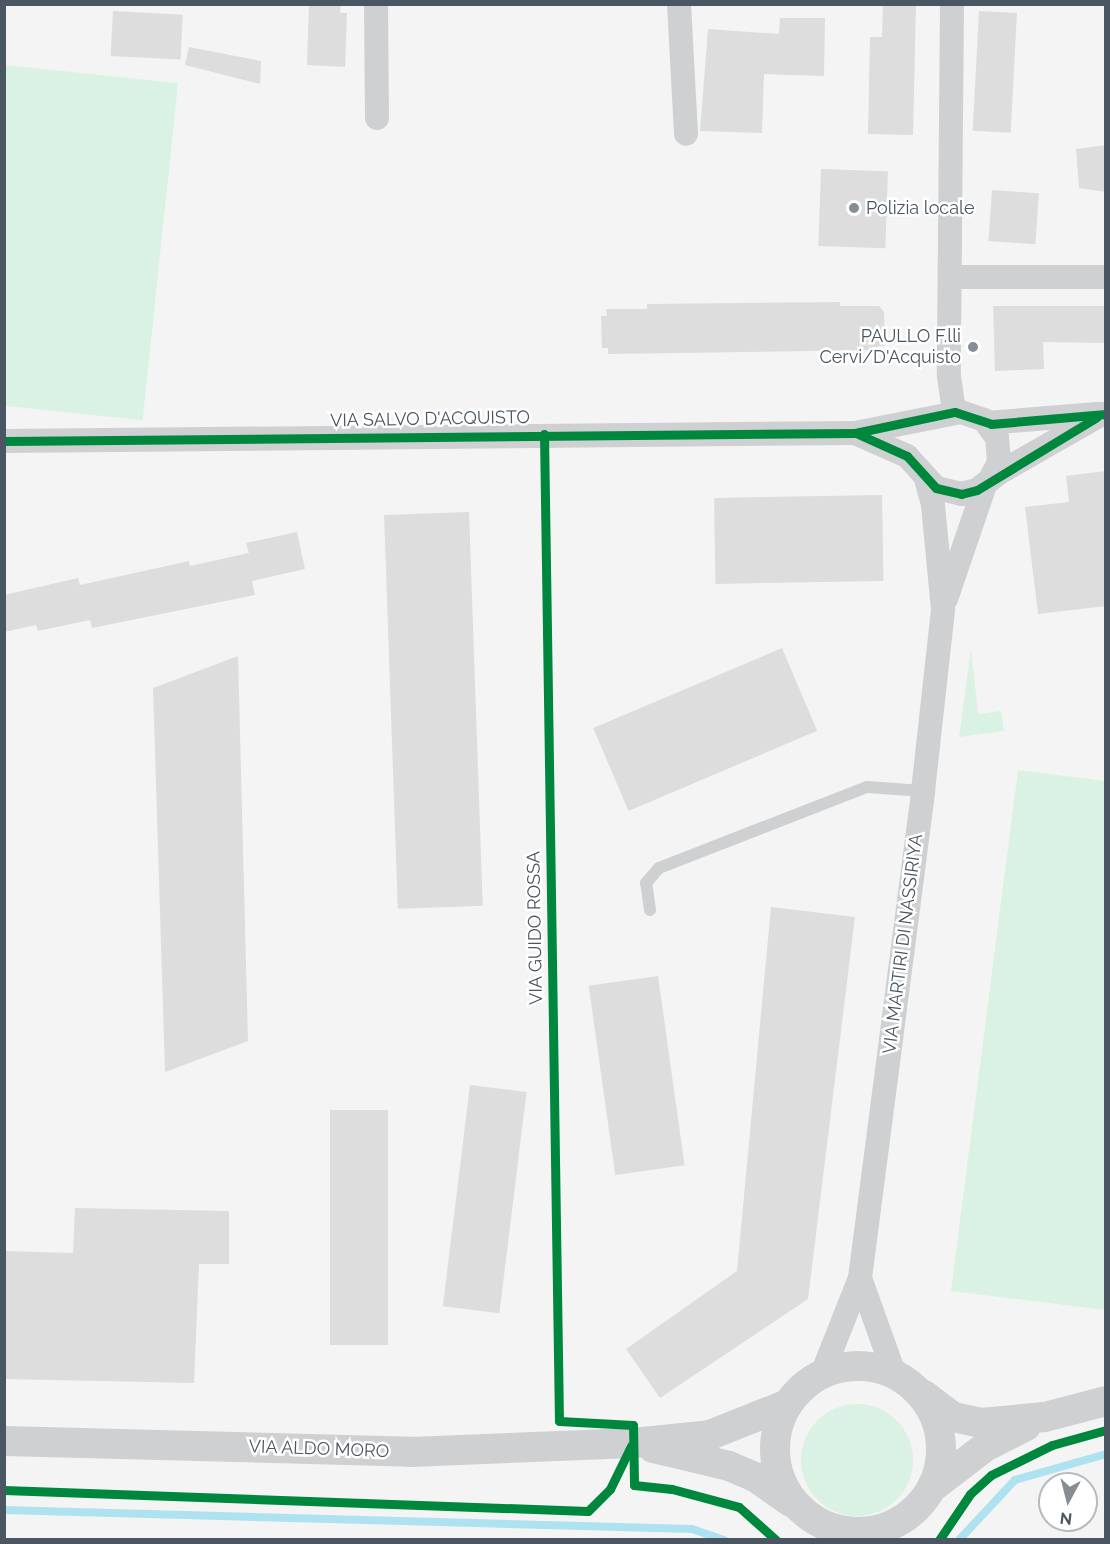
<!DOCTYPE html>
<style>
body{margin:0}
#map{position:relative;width:1110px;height:1544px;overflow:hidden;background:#f4f4f4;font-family:Raleway,sans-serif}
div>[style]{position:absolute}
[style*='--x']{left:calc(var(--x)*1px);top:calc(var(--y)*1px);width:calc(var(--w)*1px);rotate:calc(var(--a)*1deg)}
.green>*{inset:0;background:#d9f2e3;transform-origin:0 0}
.round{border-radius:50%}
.stream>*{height:8px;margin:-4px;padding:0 4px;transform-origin:4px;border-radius:4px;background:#aee2f0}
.building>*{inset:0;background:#ddddde;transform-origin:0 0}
.service>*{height:12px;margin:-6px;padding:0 6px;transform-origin:6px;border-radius:6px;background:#ced0d2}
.minor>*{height:24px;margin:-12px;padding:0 12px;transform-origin:12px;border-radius:12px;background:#ced0d2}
.tertiary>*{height:30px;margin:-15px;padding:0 15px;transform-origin:15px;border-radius:15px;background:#ced0d2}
.tertiary>.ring{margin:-15px;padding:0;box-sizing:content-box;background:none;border:30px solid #ced0d2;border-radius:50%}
.cycleway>*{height:9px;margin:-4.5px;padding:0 4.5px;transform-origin:4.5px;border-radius:4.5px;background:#00873e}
.dots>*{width:16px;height:16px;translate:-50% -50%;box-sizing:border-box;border:3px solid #fff;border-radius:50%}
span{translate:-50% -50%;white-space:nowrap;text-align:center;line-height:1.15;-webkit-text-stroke:5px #fff;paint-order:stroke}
.poi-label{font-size:18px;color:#4a5661}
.left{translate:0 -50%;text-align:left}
.right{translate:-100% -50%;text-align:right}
.street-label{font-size:18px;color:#4a5661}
.frame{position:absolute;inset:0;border:6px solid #4a5661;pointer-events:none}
.north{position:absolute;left:1038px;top:1472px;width:60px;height:60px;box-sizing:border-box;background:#fff;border:2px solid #b7bbc0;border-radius:50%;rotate:187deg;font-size:16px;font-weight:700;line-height:24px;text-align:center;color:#4a5661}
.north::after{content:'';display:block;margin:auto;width:21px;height:27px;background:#868d94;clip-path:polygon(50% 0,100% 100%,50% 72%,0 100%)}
</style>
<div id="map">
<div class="green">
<div style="left:5px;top:65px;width:174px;height:339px;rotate:6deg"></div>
<div style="clip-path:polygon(971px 649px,978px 714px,1001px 711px,1004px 731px,959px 737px)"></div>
<div style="clip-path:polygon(1018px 770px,1105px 781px,1105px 1310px,951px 1291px)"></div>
<div class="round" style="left:801px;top:1404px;width:112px;height:112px"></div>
</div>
<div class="stream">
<div style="--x:4;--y:1510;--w:688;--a:1.58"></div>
<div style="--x:692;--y:1529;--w:34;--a:19"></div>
<div style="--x:959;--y:1540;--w:82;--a:-47"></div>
<div style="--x:1015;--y:1480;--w:95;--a:-15.9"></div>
</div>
<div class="building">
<div style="clip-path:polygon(309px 4px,341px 4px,340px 13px,347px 13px,345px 67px,307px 65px)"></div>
<div style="clip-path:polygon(883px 4px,916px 4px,913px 135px,868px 134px,870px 37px,882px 37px)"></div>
<div style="left:113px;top:11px;width:70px;height:45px;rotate:3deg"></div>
<div style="left:979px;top:11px;width:38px;height:120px;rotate:3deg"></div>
<div style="clip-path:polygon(780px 18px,825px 18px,824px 76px,764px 74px,762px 133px,700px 131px,708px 29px,779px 34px)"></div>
<div style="clip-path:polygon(189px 47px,261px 61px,260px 84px,185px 65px)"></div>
<div style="clip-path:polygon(1106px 145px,1106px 192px,1079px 188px,1076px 149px)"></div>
<div style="left:821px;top:169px;width:67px;height:77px;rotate:2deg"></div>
<div style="left:992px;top:190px;width:47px;height:51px;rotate:4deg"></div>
<div style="clip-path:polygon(840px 302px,840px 306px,879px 306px,884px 312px,885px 346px,878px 346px,878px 350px,608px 354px,608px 348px,602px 348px,601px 316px,607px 316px,606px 309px,647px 309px,647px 304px)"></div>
<div style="clip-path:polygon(993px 306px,1106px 306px,1106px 343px,1043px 342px,1044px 369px,995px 371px)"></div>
<div style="clip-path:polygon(1106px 471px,1106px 606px,1038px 614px,1025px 507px,1069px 502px,1066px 476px)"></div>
<div style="left:882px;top:495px;width:86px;height:168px;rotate:89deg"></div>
<div style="left:469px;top:512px;width:394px;height:85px;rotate:88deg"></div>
<div style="clip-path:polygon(297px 532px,305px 569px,252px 581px,255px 595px,92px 628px,90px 620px,38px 631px,36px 625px,4px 632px,4px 595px,78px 578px,80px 585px,189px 561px,190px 566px,249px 553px,246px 543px)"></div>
<div style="left:782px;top:648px;width:90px;height:205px;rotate:67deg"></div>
<div style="clip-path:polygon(238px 656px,248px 1041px,165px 1072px,153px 688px)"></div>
<div style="clip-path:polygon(771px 907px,855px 917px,808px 1299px,660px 1398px,626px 1349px,737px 1271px)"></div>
<div style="left:658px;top:976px;width:191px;height:70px;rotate:82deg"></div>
<div style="left:470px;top:1085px;width:57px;height:223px;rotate:7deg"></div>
<div style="left:388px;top:1110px;width:235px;height:58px;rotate:90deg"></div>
<div style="clip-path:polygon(75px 1208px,229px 1211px,229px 1264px,199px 1264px,194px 1383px,4px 1379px,4px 1251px,73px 1253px)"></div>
</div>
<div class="service">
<div style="--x:650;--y:910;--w:27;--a:-98"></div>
<div style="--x:646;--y:883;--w:20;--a:-49"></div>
<div style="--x:659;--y:868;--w:223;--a:-21.3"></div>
<div style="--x:867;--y:787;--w:56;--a:4.1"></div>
</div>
<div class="minor">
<div style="--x:376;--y:4;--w:114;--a:89.5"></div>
<div style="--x:679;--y:4;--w:130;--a:86.9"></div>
<div style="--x:952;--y:4;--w:372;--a:90.5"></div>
<div style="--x:949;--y:376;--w:36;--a:82"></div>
<div style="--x:950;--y:277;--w:156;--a:0"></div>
<div style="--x:987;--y:423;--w:110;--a:-4.7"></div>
<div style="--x:855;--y:433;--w:57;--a:23.9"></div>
<div style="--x:907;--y:456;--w:43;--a:47.8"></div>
<div style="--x:936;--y:488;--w:26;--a:13"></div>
<div style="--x:961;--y:494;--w:16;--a:-14"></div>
<div style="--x:977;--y:490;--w:28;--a:-38"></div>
<div style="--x:999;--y:473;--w:119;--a:-29.8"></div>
<div style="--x:4;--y:441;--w:851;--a:-0.54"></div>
<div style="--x:855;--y:433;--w:108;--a:-11.2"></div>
<div style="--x:961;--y:412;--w:24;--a:19"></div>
<div style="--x:984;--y:420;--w:22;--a:54"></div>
<div style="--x:997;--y:438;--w:24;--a:85"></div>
<div style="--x:999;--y:462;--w:20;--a:117"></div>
<div style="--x:946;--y:599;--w:120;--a:-71.1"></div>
<div style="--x:860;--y:1278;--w:101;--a:70.3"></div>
<div style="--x:822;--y:1374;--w:103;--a:-68.4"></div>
<div style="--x:860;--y:1278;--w:491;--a:-82.6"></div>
<div style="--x:923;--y:791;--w:183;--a:-83.7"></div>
<div style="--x:943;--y:609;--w:104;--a:-95.5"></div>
<div style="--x:933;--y:505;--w:28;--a:-105"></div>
</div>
<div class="tertiary">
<div class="ring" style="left:775px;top:1366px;width:136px;height:136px"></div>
<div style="--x:924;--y:1395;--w:36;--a:37"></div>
<div style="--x:953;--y:1417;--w:29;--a:12"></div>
<div style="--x:981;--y:1423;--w:64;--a:-5.4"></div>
<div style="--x:1045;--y:1417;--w:63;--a:-14.7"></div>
<div style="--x:4;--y:1441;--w:407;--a:1.5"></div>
<div style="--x:411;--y:1452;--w:222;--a:-2.3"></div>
<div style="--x:633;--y:1443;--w:77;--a:-5.9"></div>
<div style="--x:710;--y:1435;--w:84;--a:-21.7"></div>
<div style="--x:653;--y:1448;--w:78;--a:13.3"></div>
<div style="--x:729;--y:1466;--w:28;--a:23"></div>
<div style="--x:755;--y:1477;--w:44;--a:34.8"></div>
<div style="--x:934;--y:1486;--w:64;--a:-37.4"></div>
<div style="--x:985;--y:1447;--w:46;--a:-27.1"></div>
</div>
<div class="cycleway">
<div style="--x:544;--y:434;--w:987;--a:89.13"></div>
<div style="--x:559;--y:1421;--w:74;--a:3.1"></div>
<div style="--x:633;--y:1425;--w:60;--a:89"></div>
<div style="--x:634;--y:1485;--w:38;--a:6"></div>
<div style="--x:672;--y:1489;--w:69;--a:15"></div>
<div style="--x:739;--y:1507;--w:50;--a:41.7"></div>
<div style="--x:858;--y:434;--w:54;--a:24.2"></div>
<div style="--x:907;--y:456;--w:43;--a:47.8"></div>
<div style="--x:936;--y:488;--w:26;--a:13"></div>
<div style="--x:961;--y:494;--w:16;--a:-14"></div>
<div style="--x:977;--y:490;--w:140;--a:-31.3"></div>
<div style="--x:4;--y:441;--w:851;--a:-0.54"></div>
<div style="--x:855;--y:433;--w:102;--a:-11.9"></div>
<div style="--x:955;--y:412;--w:38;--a:18"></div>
<div style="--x:991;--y:424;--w:115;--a:-5"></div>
<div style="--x:4;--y:1490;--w:584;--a:2.06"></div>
<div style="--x:588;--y:1511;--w:31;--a:-45"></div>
<div style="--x:610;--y:1489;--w:48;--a:-64"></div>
<div style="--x:939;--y:1540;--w:55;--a:-56"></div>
<div style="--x:970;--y:1494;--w:28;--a:-42"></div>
<div style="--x:991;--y:1475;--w:68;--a:-26.2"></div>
<div style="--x:1052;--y:1445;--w:56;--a:-15.5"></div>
</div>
<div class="dots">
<div style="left:854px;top:208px;background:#868d94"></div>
<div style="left:973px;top:347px;background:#868d94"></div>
</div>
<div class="poi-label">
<span class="left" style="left:866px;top:208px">Polizia locale</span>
<span class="right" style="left:961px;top:347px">PAULLO F.lli<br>Cervi/D'Acquisto</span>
</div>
<div class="street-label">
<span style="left:430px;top:419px;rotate:-1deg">VIA SALVO D'ACQUISTO</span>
<span style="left:535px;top:928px;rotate:-91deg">VIA GUIDO ROSSA</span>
<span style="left:903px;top:944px;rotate:-83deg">VIA MARTIRI DI NASSIRIYA</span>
<span style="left:319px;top:1449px;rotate:2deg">VIA ALDO MORO</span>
</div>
<div class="frame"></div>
<div class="north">N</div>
</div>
